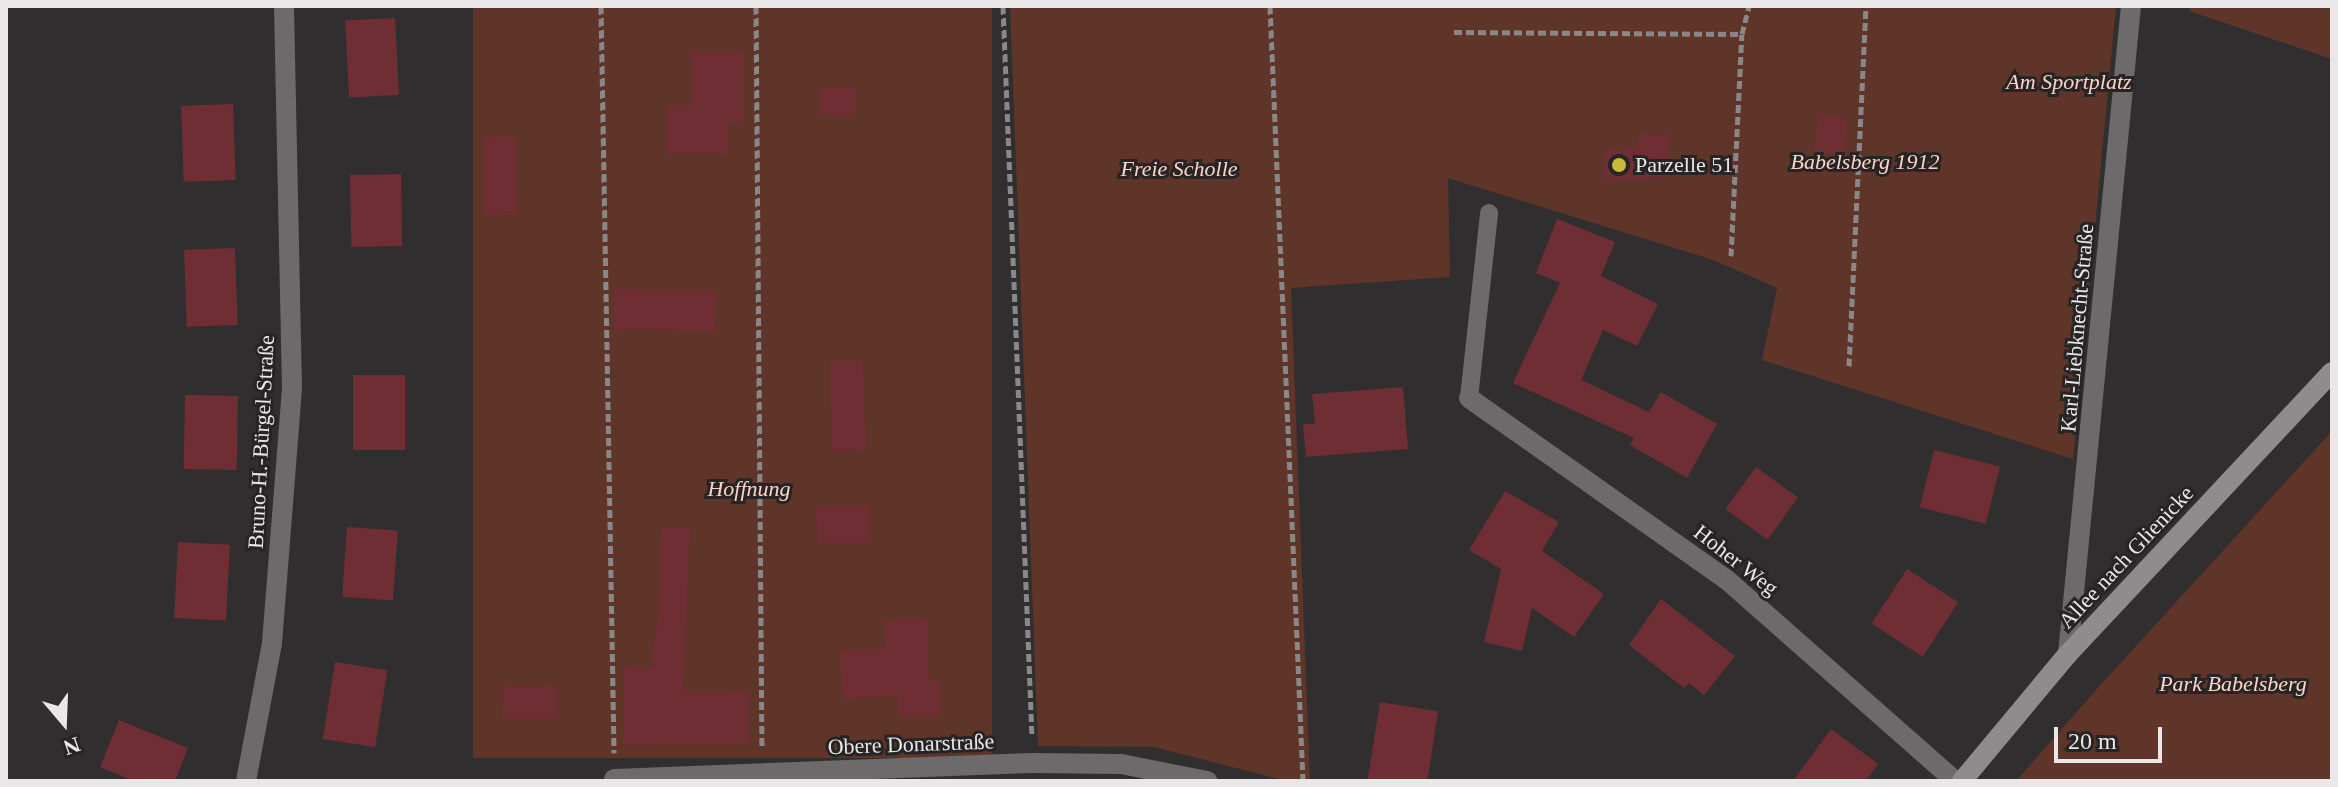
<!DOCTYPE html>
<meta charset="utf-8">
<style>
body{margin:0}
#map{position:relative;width:2338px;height:787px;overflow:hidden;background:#312e2f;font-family:"Times New Roman",serif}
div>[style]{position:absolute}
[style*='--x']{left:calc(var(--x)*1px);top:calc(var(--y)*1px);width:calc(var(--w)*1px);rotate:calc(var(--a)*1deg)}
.green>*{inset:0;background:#5e3528;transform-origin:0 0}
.building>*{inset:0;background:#6e2e34;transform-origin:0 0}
.path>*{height:5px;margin-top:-2.5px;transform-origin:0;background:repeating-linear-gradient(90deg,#8a8788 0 8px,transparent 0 12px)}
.lane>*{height:18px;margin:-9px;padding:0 9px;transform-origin:9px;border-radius:9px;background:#6c6a6b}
.street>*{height:20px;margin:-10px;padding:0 10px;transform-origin:10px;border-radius:10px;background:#6c6a6b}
.secondary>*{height:20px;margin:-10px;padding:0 10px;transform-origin:10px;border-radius:10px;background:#8e8c8d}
.dots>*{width:22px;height:22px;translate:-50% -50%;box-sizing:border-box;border:4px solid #272425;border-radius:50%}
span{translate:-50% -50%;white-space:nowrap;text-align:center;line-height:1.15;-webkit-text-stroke:6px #272425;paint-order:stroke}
.park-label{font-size:22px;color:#fdd4c8;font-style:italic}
.poi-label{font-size:22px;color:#e9e7e8}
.left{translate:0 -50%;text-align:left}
.street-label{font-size:22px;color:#e9e7e8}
.frame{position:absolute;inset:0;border:8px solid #e9e7e8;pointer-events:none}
.north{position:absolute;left:24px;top:683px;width:80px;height:80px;-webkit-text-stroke:6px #272425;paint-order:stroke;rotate:161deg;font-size:22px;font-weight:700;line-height:32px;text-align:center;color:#e9e7e8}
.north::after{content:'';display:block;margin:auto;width:28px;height:36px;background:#e9e7e8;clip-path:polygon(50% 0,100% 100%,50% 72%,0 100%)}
.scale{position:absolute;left:2054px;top:727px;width:108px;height:36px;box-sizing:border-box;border:4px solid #e9e7e8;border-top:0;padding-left:10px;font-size:24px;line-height:28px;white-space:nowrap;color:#e9e7e8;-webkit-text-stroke:6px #272425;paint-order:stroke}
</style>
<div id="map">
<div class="green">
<div style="left:473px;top:6px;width:519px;height:752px"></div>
<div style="clip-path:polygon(1010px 6px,2116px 6px,2073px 459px,1762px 360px,1777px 288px,1713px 260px,1448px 178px,1450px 277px,1291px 288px,1310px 781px,1287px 781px,1154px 747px,1038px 746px)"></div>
<div style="clip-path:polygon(2191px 6px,2332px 6px,2332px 59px,2189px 11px)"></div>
<div style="clip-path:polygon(2332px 431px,2332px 781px,2016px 781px,2096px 690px)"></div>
</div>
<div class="building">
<div style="left:395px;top:18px;width:77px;height:50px;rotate:87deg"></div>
<div style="clip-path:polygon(744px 51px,744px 124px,728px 124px,729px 153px,667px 155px,667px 105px,691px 105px,691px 52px)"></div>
<div style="left:820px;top:87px;width:36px;height:28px"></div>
<div style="left:233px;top:104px;width:76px;height:52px;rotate:88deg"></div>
<div style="left:1818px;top:114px;width:30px;height:38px;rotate:6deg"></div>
<div style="clip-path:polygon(1669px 134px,1669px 178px,1604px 181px,1604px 149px,1638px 148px,1638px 135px)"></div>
<div style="left:516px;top:136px;width:79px;height:33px;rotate:89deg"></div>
<div style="left:401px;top:174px;width:72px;height:51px;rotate:89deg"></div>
<div style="clip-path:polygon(1557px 219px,1615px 242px,1601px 276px,1658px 304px,1637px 346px,1603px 330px,1581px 380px,1649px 412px,1661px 392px,1717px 424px,1687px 478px,1630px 445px,1634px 438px,1513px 383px,1560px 283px,1536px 273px)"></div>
<div style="left:235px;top:248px;width:77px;height:51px;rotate:88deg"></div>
<div style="left:614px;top:289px;width:102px;height:41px;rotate:1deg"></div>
<div style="left:863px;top:359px;width:91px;height:34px;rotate:88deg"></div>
<div style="left:353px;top:375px;width:52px;height:75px"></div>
<div style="clip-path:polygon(1403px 387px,1408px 449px,1306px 457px,1303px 424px,1315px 424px,1312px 394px)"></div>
<div style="left:185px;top:395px;width:53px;height:74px;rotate:1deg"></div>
<div style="left:1934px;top:450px;width:68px;height:59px;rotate:14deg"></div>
<div style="left:1756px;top:467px;width:52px;height:52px;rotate:36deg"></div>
<div style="clip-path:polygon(1505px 491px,1559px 522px,1542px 551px,1604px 594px,1574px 637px,1532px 608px,1522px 651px,1484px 642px,1501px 569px,1469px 550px)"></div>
<div style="left:869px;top:505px;width:37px;height:53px;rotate:88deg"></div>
<div style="left:347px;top:527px;width:51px;height:70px;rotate:4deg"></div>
<div style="clip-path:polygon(661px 527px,690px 528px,683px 692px,749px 691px,749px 744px,624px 745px,624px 667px,650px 668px,658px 617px)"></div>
<div style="left:178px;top:542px;width:52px;height:76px;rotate:3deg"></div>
<div style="left:1907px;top:569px;width:61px;height:65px;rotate:33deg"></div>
<div style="clip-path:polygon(1661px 599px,1735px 656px,1704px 695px,1689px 683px,1684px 688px,1629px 645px)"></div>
<div style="clip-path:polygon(928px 619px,929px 681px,940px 681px,940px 716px,898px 716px,898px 696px,843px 700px,839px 651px,885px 648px,884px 620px)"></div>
<div style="left:335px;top:662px;width:53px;height:78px;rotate:9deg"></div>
<div style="left:503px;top:685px;width:55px;height:33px;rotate:1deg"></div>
<div style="left:1380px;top:702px;width:59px;height:80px;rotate:9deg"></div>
<div style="clip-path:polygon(119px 720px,188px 748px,175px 781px,134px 781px,100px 767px)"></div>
<div style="clip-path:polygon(1831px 729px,1878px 764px,1866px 781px,1793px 781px)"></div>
</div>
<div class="path">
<div style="--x:601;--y:6;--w:747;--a:89"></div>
<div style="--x:756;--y:6;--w:742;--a:89.54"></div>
<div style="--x:1003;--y:6;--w:731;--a:87.73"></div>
<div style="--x:1270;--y:6;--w:776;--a:87.56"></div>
<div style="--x:1454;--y:32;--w:288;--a:0.4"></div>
<div style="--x:1731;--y:256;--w:222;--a:-87.2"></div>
<div style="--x:1742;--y:34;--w:29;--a:-76"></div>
<div style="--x:1849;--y:366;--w:360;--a:-87.3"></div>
</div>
<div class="lane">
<div style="--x:1469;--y:398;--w:186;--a:-83.8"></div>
</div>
<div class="street">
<div style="--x:1469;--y:398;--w:314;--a:35.2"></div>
<div style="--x:1726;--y:579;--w:305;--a:41.4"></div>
<div style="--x:2068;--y:654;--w:651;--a:-84.45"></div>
<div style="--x:614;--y:779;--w:419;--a:-2.2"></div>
<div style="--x:1033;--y:763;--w:88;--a:0.7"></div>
<div style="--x:1121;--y:764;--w:88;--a:11.2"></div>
<div style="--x:246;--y:781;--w:140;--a:-79.3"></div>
<div style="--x:272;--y:643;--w:255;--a:-85.5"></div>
<div style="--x:292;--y:389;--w:383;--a:-91.2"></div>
</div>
<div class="secondary">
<div style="--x:1962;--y:781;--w:165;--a:-50.2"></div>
<div style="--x:2068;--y:654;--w:386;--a:-46.9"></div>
</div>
<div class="dots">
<div style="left:1619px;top:165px;background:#c7bb3b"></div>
</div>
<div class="park-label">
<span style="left:2069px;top:82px">Am Sportplatz</span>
<span style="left:1865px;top:162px">Babelsberg 1912</span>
<span style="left:1179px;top:169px">Freie Scholle</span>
<span style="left:749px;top:489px">Hoffnung</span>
<span style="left:2233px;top:684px">Park Babelsberg</span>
</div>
<div class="poi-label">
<span class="left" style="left:1635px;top:165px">Parzelle 51</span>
</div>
<div class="street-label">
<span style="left:2077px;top:328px;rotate:-85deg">Karl-Liebknecht-Straße</span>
<span style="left:261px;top:442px;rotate:-87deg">Bruno-H.-Bürgel-Straße</span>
<span style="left:2126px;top:557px;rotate:-47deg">Allee nach Glienicke</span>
<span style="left:1736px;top:560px;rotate:38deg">Hoher Weg</span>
<span style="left:911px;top:744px;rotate:-2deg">Obere Donarstraße</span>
</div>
<div class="frame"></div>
<div class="north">N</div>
<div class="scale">20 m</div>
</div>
